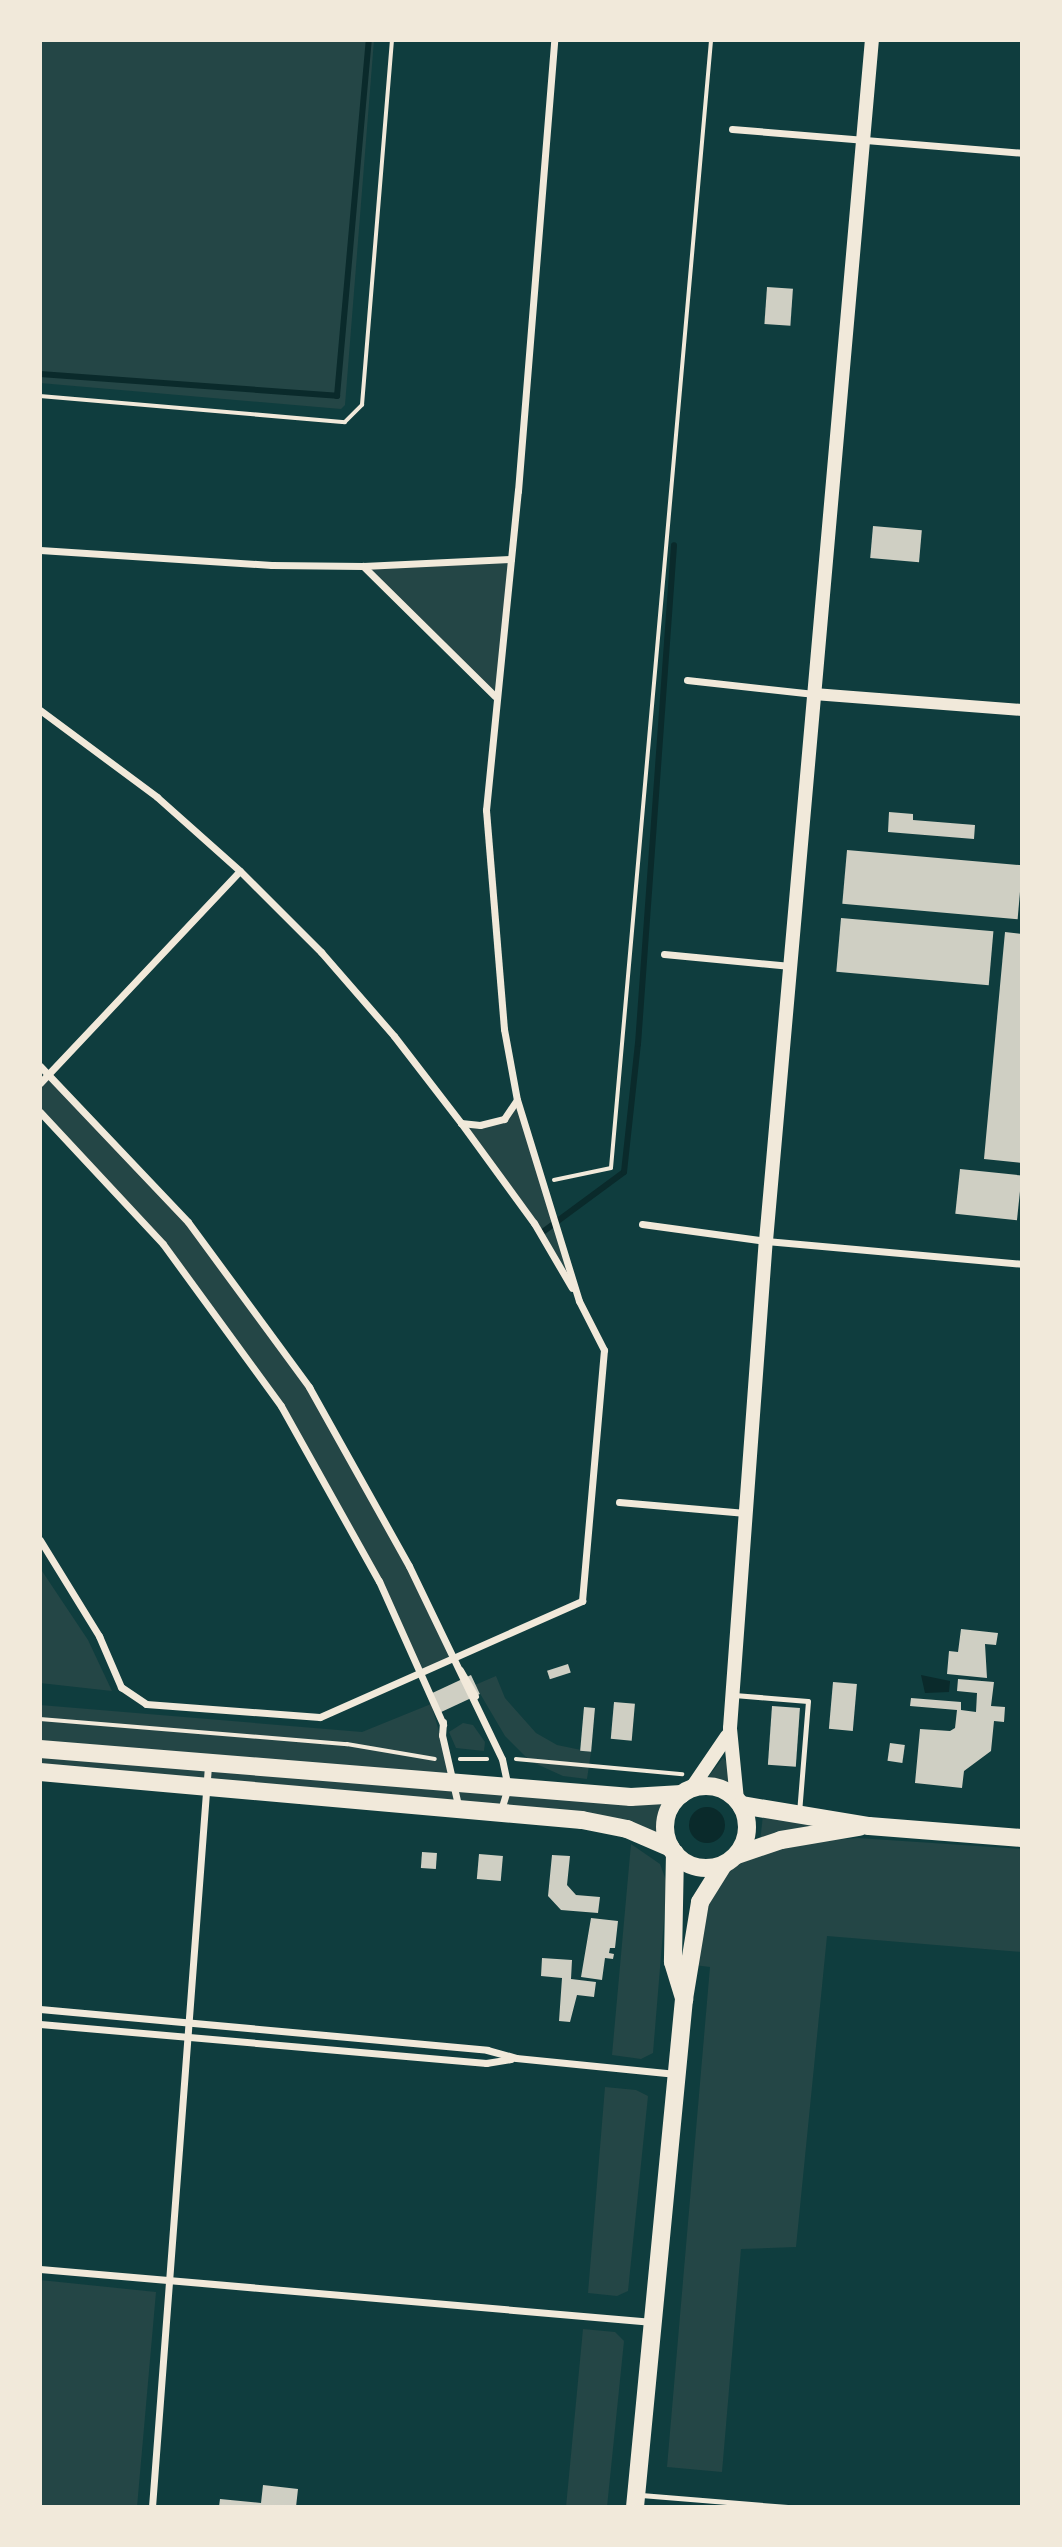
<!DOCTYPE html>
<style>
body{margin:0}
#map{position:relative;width:1062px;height:2547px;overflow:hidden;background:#0f3d3e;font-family:"Playfair Display",serif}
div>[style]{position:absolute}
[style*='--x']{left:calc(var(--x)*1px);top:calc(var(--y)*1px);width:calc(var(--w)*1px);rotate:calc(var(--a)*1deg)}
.green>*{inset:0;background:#244646}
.water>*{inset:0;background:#0a2a2b}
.round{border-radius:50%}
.stream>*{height:6px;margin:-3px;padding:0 3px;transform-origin:3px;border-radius:3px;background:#0a2a2b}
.building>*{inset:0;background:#cfcfc3;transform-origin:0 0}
.path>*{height:3.5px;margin:-1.75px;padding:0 1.75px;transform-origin:1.75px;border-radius:1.75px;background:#f1e9da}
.service>*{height:5px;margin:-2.5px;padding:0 2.5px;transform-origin:2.5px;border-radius:2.5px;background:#f1e9da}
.minor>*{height:7px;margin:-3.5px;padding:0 3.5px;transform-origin:3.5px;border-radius:3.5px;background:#f1e9da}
.tertiary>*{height:12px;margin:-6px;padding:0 6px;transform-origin:6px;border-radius:6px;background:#f1e9da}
.secondary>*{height:14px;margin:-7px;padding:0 7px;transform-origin:7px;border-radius:7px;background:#f1e9da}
.primary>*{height:18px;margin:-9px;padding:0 9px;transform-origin:9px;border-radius:9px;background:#f1e9da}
.primary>.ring{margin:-9px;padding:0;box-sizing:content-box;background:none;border:18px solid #f1e9da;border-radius:50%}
span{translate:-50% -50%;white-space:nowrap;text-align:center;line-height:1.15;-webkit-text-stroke:6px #f1e9da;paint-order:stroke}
.frame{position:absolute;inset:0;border:42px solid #f1e9da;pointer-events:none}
</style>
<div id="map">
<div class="green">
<div style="clip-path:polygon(40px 40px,374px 40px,345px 405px,341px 409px,40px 383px)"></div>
<div style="clip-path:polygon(511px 559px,495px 696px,363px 566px)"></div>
<div style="clip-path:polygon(40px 1066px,188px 1222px,309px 1387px,362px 1475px,451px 1659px,420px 1673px,379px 1581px,281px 1406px,163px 1245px,40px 1112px)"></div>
<div style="clip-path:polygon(517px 1100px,579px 1301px,534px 1223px,461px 1123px,480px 1125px,504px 1119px)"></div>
<div style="clip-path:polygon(40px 1568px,88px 1640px,112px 1691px,40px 1683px)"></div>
<div style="clip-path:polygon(496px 1676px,505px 1698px,536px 1733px,557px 1745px,591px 1752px,587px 1779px,563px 1776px,530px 1761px,505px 1736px,475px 1685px)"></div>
<div style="clip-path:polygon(431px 1704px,454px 1783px,673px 1802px,667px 1813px,666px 1837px,627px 1829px,40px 1772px,40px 1705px,362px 1732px)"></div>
<div style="clip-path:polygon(463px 1723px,473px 1725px,485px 1742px,484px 1751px,456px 1748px,449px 1732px)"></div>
<div style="clip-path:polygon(723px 1758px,727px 1762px,733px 1788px,705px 1781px)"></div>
<div style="clip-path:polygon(763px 1815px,829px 1822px,760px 1842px)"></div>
<div style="clip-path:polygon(858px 1838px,1022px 1849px,1022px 1952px,827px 1936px,796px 2247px,741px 2249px,722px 2472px,667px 2467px,710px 1967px,694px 1965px,705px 1905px,728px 1871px,750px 1856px,806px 1842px)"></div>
<div style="clip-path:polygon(631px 1844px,660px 1864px,667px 1883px,653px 2053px,641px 2059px,612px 2055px)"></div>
<div style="clip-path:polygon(605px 2087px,636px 2090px,648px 2096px,628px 2291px,617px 2296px,588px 2293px)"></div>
<div style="clip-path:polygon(40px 2280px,156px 2292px,137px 2507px,40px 2507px)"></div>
<div style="clip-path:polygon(583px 2329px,615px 2332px,624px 2341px,607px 2507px,566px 2507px)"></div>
</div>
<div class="water">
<div style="clip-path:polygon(921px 1675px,950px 1681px,949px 1692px,925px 1693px)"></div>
<div class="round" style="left:689px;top:1807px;width:36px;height:36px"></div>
</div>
<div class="stream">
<div style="--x:40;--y:374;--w:298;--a:4.2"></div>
<div style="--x:337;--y:396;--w:357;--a:-84.9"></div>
<div style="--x:540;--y:1234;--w:104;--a:-36.4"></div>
<div style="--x:624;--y:1172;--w:129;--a:-83.8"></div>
<div style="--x:638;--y:1044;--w:500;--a:-85.87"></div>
</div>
<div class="building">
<div style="left:767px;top:287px;width:26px;height:37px;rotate:4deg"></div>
<div style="left:873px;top:526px;width:49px;height:32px;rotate:5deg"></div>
<div style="clip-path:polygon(889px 812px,913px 814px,913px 820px,975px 825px,974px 839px,888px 832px)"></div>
<div style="left:847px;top:850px;width:176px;height:54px;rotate:5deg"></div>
<div style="left:841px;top:918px;width:153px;height:54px;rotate:5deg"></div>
<div style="clip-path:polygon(1005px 932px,1022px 934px,1022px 1163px,984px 1159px)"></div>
<div style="left:960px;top:1169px;width:62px;height:45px;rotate:6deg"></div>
<div style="clip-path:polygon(961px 1629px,998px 1633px,996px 1645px,985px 1644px,987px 1678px,947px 1674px,949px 1651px,958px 1652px)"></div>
<div style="left:568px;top:1664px;width:9px;height:22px;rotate:72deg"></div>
<div style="left:471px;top:1675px;width:21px;height:48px;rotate:65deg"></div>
<div style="clip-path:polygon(958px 1679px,994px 1682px,991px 1706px,1005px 1707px,1004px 1722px,994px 1721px,991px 1751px,964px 1771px,962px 1788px,915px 1783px,920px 1729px,950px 1731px,955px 1728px,957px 1710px,910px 1706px,911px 1698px,961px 1702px,961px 1710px,976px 1712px,977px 1693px,957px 1691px)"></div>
<div style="left:833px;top:1682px;width:24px;height:47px;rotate:5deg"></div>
<div style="left:614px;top:1702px;width:21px;height:37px;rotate:5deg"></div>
<div style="left:772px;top:1706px;width:28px;height:59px;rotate:4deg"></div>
<div style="left:584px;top:1707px;width:11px;height:44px;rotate:5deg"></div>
<div style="left:890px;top:1743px;width:15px;height:18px;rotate:8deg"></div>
<div style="left:422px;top:1852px;width:15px;height:16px;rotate:4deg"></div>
<div style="left:479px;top:1854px;width:24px;height:25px;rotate:5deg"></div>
<div style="clip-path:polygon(552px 1855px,570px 1856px,567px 1885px,576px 1895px,600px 1897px,598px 1913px,561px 1910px,548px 1896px)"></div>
<div style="clip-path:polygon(591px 1918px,618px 1921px,615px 1948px,610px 1948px,609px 1953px,614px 1954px,613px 1959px,605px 1958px,602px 1980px,581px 1977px)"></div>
<div style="clip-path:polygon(542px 1958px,572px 1960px,571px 1979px,596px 1982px,594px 1997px,577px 1995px,570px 2022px,559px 2021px,562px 1978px,541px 1976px)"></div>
<div style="clip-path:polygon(263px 2485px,298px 2489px,296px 2507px,219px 2507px,220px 2499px,261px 2503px)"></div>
</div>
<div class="path">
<div style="--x:40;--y:396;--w:306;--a:4.9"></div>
<div style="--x:345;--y:422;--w:24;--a:-45"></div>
<div style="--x:362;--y:405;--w:366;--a:-85.3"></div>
<div style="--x:554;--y:1180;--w:58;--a:-11.9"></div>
<div style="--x:611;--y:1168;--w:1132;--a:-84.93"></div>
<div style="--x:40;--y:1719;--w:308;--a:4.7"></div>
<div style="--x:347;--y:1744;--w:89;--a:9.7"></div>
<div style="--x:460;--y:1759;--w:27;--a:0"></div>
<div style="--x:516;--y:1759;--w:167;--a:5.2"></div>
</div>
<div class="service">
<div style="--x:734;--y:1695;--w:74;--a:4.6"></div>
<div style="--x:808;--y:1701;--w:111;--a:94.6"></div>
<div style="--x:641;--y:2495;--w:147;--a:4.7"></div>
</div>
<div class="minor">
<div style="--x:732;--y:129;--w:291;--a:4.7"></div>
<div style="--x:40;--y:550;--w:232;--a:3.7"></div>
<div style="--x:272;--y:565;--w:91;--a:0.6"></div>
<div style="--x:363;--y:566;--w:148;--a:-2.7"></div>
<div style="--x:363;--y:566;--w:185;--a:44.6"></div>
<div style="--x:687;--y:680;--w:128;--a:6.3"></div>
<div style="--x:40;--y:710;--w:146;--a:36.6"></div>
<div style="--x:157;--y:797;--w:111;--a:41.7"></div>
<div style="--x:240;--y:871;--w:115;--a:45"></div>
<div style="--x:321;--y:952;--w:111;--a:49"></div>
<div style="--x:394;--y:1036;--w:110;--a:52.4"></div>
<div style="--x:461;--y:1123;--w:124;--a:53.9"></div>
<div style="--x:534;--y:1223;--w:75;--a:59.7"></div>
<div style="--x:664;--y:954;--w:127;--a:5.4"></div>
<div style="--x:40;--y:1066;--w:215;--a:46.5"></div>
<div style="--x:188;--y:1222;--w:205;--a:53.7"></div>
<div style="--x:309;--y:1387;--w:205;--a:60.8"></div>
<div style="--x:409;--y:1566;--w:214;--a:64.3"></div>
<div style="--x:502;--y:1759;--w:29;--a:78"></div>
<div style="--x:508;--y:1787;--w:27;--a:107"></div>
<div style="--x:40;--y:1083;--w:291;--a:-46.7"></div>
<div style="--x:40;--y:1112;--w:180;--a:47"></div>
<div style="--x:163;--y:1244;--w:200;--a:53.9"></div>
<div style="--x:281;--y:1406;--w:201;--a:60.8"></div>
<div style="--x:379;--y:1581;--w:157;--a:65.9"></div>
<div style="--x:461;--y:1123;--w:19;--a:6"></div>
<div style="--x:480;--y:1125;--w:25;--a:-14"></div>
<div style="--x:504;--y:1119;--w:23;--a:-56"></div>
<div style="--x:642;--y:1224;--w:125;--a:7.8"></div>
<div style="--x:766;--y:1241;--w:257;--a:5.1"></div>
<div style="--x:619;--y:1502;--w:127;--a:5"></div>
<div style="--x:40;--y:1540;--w:113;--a:58.4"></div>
<div style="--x:99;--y:1636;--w:56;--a:66.7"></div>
<div style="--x:121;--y:1687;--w:30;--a:34"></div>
<div style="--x:146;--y:1704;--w:174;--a:4.3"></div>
<div style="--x:320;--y:1717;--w:287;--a:-23.9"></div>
<div style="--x:582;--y:1601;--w:252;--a:-85"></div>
<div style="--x:604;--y:1350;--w:55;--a:-117"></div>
<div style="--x:579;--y:1301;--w:210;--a:-107.1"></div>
<div style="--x:517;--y:1100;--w:72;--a:-100.4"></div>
<div style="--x:504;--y:1029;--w:220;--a:-94.7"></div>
<div style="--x:486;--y:810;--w:321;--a:-84.3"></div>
<div style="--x:518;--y:491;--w:452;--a:-85.4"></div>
<div style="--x:460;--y:1670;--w:30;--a:60"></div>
<div style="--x:443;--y:1722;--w:13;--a:94"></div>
<div style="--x:442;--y:1735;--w:76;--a:77.1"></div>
<div style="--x:40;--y:2009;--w:449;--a:5.2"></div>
<div style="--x:487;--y:2050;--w:30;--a:15"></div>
<div style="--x:516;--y:2058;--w:161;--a:5.7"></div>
<div style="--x:40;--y:2024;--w:448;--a:5"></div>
<div style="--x:486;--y:2063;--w:25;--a:-9"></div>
<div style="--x:40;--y:2269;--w:615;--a:4.94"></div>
<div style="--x:152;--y:2507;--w:744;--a:-85.68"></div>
</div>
<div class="tertiary">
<div style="--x:814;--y:694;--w:209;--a:4.4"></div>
</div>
<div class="secondary">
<div style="--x:691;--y:1789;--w:64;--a:-55.8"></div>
<div style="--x:737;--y:1800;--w:72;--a:-95.6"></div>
<div style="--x:730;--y:1728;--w:488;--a:-85.8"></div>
<div style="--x:766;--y:1241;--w:1206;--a:-84.96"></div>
</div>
<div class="primary">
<div style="--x:40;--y:1749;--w:593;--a:4.64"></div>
<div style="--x:631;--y:1797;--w:51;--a:-3.4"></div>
<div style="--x:40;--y:1772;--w:544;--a:5.06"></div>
<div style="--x:582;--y:1820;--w:46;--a:11.3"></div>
<div style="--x:627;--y:1829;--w:48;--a:23.4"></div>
<div class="ring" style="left:665px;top:1786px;width:64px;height:64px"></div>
<div style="--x:741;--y:1805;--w:130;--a:9.3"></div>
<div style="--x:869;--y:1826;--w:153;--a:4.5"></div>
<div style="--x:675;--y:1853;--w:109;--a:91.1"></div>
<div style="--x:673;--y:1962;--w:39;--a:73"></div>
<div style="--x:737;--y:1855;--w:46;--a:-18.8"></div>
<div style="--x:781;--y:1840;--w:79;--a:-9.5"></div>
<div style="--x:635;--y:2507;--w:510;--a:-84.49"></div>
<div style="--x:684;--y:1999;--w:98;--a:-80.6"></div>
<div style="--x:700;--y:1902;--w:44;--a:-58.1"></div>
</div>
<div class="frame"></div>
</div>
